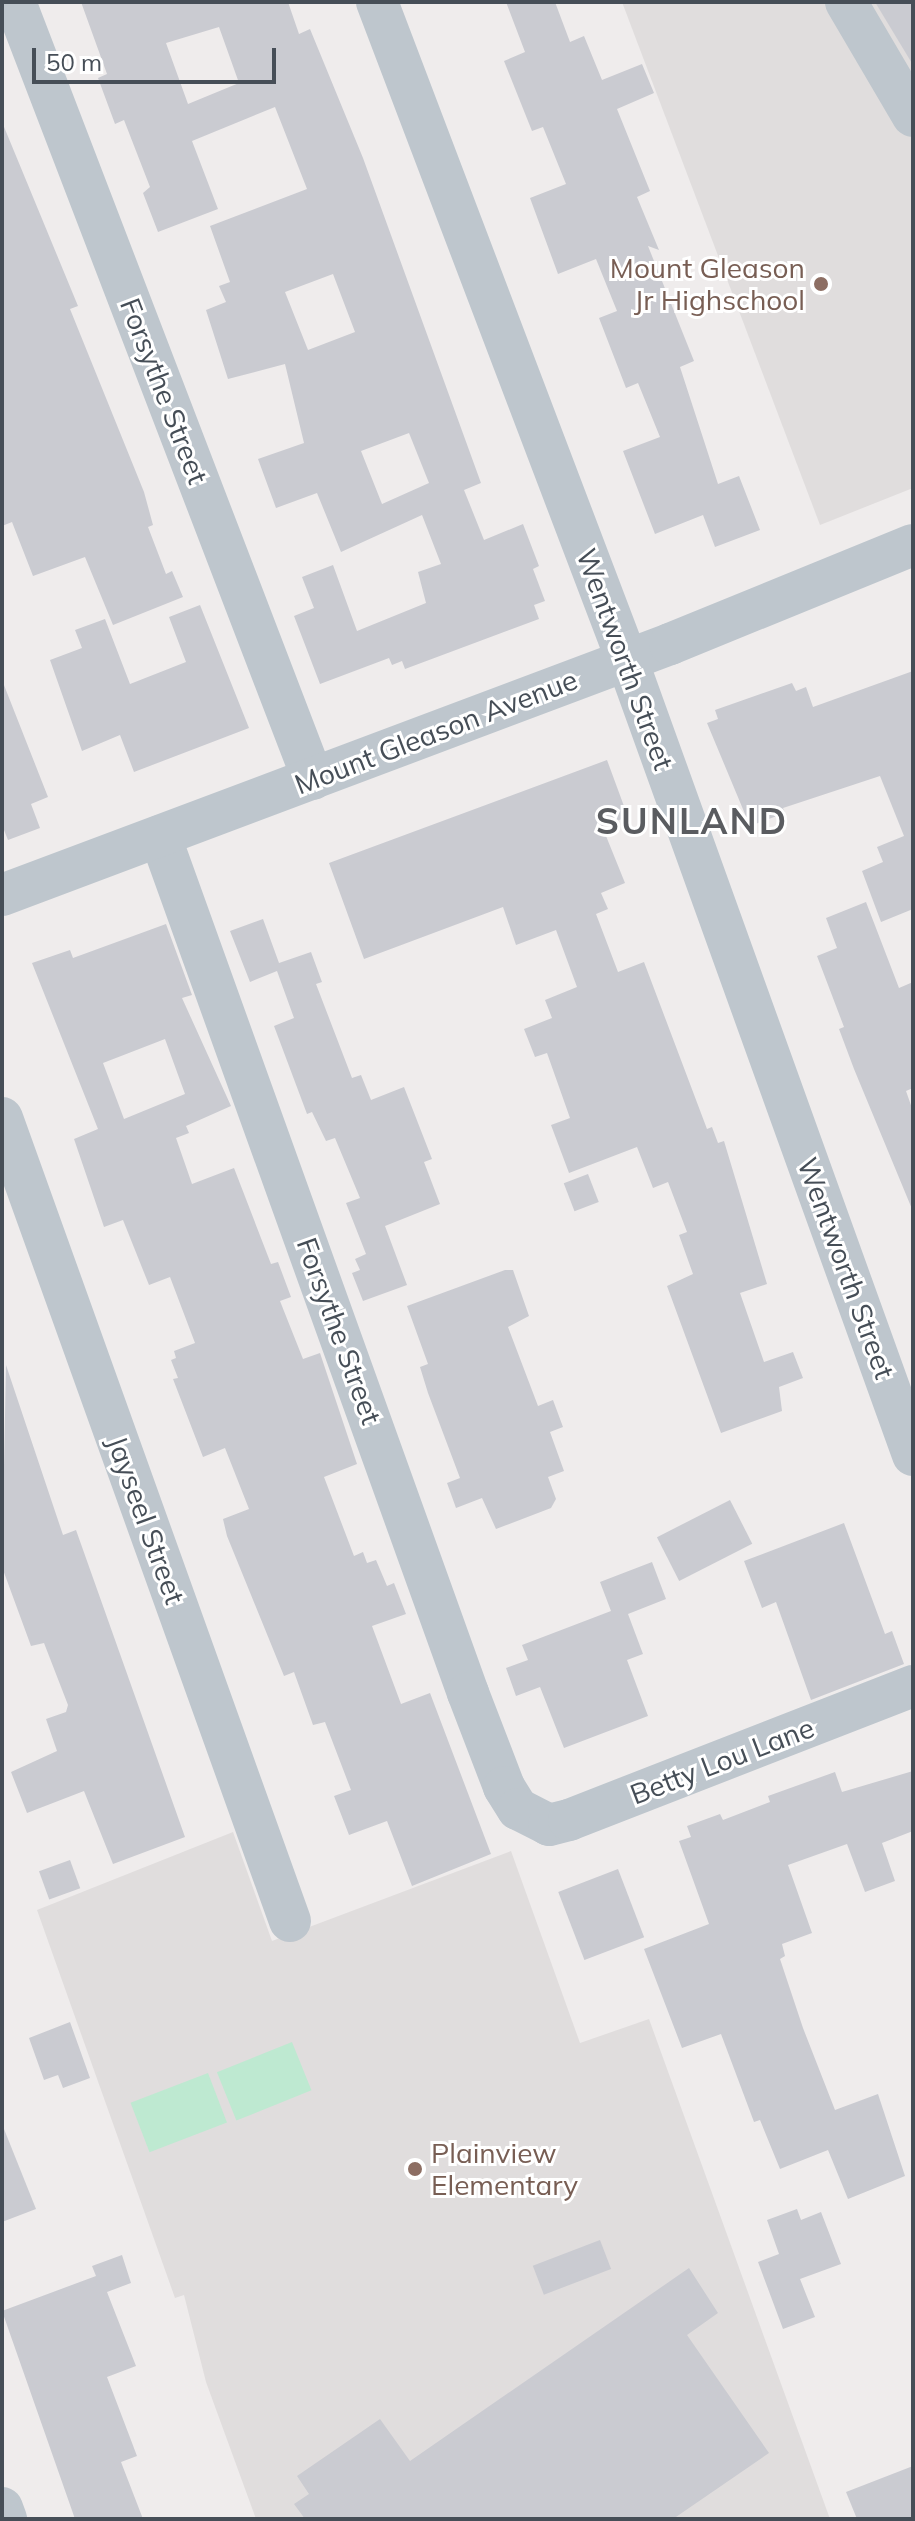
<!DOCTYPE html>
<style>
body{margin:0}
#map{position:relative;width:915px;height:2521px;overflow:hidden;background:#efecec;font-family:Mulish,sans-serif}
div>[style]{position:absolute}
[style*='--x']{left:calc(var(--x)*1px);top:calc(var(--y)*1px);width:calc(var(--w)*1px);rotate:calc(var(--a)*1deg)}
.education>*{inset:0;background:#e0dddd}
.green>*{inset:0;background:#bee9d1;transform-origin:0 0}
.building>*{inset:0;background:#cacbd1;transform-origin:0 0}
.minor>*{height:42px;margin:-21px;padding:0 21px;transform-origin:21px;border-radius:21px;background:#bec6cd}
.dots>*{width:22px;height:22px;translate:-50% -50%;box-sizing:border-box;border:4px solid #fff;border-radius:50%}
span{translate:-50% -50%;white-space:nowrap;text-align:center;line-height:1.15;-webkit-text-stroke:6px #fff;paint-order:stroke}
.education-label{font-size:28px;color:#785e54}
.right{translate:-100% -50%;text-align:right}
.left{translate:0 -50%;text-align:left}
.street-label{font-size:28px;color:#464e57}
.district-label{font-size:36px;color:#5a5c60;font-weight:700;letter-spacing:2px}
.frame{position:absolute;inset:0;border:4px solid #464e57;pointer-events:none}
.scale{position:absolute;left:32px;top:48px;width:244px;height:36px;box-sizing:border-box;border:4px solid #464e57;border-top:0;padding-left:10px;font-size:24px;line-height:28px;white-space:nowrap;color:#464e57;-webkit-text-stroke:6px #fff;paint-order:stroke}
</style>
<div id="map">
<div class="education">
<div style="clip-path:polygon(622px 2px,913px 2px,913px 488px,820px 525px)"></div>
<div style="clip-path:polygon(233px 1832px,272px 1941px,511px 1851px,580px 2043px,649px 2019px,830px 2519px,256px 2519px,206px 2382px,184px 2295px,175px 2298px,37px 1910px)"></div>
</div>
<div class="green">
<div style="left:292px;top:2042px;width:52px;height:81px;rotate:68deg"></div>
<div style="left:208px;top:2073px;width:53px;height:83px;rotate:69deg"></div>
</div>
<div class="building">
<div style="clip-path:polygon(evenodd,81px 2px,288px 2px,299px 34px,310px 29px,363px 158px,481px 483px,464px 490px,484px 540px,523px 524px,539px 566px,533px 569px,545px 601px,534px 605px,539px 619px,405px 669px,402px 661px,392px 665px,389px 658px,320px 684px,294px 616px,314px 608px,302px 577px,333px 565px,357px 631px,426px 603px,418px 572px,441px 564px,422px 515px,341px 552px,317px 493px,276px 508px,258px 459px,304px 443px,285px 364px,228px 379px,206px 310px,226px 302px,219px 286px,230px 282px,210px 226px,307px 189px,275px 107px,192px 141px,218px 209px,158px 232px,143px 193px,150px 187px,124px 120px,115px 124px,98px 78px,107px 74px,81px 2px,219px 27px,239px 83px,188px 104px,166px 43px,219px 27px,81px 2px,333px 274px,355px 332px,308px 350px,285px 292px,333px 274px,81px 2px,409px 433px,429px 483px,382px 504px,361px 451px,409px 433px)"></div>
<div style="clip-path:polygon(506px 2px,555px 2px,570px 42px,584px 36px,602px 80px,642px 64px,654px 93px,617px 109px,650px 191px,637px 197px,659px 250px,648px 246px,694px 361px,680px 367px,718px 484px,739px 476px,760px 530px,715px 547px,703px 515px,655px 534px,623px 451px,660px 437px,638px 383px,626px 388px,599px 318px,617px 311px,596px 259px,558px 274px,530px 198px,566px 184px,543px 127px,532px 131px,504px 61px,525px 52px)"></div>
<div style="clip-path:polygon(875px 2px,913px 2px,913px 65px)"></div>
<div style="clip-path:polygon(2px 122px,78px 306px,70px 309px,144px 492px,153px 525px,148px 527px,166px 574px,172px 571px,183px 597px,113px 625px,85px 557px,33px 576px,12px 522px,2px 526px)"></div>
<div style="clip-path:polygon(200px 605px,249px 728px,134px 772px,120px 735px,82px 751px,50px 660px,82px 648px,75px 630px,105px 619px,130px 684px,186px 662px,169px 617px)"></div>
<div style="clip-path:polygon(913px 671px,913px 909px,881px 922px,862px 871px,883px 862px,877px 847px,904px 836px,880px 776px,783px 808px,785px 813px,750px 826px,707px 723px,718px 719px,715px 710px,792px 683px,796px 691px,806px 687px,813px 707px)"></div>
<div style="clip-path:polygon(2px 680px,48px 797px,31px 804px,40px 828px,8px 840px,2px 825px)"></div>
<div style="clip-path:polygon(607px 760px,628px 817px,602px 826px,625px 883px,601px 893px,608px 909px,596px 914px,618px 972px,644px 962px,707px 1129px,712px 1127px,718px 1143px,724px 1141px,767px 1284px,740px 1293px,764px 1362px,793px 1352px,803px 1378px,779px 1387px,782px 1411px,721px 1433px,667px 1286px,693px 1274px,679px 1235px,687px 1232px,668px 1182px,653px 1188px,637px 1147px,569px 1173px,551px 1125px,570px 1118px,547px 1053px,535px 1057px,524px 1029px,552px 1018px,545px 1000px,577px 987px,556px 930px,516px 945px,503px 907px,364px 959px,329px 863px)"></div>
<div style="clip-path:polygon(866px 902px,899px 988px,913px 982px,913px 1088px,906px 1091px,913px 1111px,912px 1209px,854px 1069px,839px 1029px,844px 1027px,817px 956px,837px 948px,826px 918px)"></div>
<div style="clip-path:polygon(263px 919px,279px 963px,311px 952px,322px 982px,316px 984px,352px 1078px,361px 1075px,371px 1100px,404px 1087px,432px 1159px,424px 1162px,440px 1204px,385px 1226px,407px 1285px,363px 1301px,352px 1273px,360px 1270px,355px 1259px,366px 1254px,346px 1203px,360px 1198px,335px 1138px,326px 1141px,312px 1112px,307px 1114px,274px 1026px,294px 1018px,277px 971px,250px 982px,230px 931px)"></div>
<div style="clip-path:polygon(evenodd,166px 924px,192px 995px,182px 998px,231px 1106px,186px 1126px,189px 1133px,176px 1138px,192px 1184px,234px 1168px,271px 1264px,278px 1262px,291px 1297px,280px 1301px,303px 1359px,320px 1353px,357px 1464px,324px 1477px,354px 1556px,363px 1552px,367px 1563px,376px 1560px,387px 1586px,394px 1583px,406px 1614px,372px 1626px,401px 1704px,430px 1693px,491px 1854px,412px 1886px,387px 1821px,349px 1835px,334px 1796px,351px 1790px,325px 1722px,313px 1725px,294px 1672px,284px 1676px,227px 1536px,223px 1519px,249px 1509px,225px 1448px,203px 1457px,173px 1379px,178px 1378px,171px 1360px,176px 1358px,174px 1351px,195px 1343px,170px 1277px,149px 1285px,123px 1220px,104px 1227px,74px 1139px,98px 1129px,32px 963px,70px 950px,73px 958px,166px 924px,165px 1039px,185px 1094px,124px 1119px,103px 1063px,165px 1039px)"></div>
<div style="left:588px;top:1174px;width:30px;height:26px;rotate:69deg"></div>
<div style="clip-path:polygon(505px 1270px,513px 1270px,529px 1316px,508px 1327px,538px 1406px,553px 1400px,563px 1427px,550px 1432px,564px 1471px,548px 1477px,556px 1499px,551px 1508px,496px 1529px,482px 1498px,456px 1508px,447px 1483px,460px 1478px,428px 1393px,420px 1367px,428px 1364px,407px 1306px)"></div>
<div style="clip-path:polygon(6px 1365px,63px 1535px,76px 1530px,185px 1837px,113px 1864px,84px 1791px,27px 1813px,11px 1772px,57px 1751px,46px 1719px,66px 1712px,68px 1705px,44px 1643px,31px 1646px,2px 1567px)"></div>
<div style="left:730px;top:1500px;width:49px;height:82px;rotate:63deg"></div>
<div style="clip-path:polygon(844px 1523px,885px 1634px,892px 1631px,904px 1664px,811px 1700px,776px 1602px,762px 1608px,744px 1561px)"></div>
<div style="clip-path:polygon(652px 1562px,666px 1599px,628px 1614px,643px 1654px,627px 1660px,648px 1716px,564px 1748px,540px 1687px,516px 1696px,506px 1668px,528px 1660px,522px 1645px,611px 1611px,600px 1582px)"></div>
<div style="clip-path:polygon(913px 1771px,913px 1831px,882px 1843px,895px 1881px,865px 1892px,847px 1844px,788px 1865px,812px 1933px,782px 1944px,785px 1956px,780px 1959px,803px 2028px,835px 2110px,878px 2094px,905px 2176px,848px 2199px,828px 2150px,780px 2169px,760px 2120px,754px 2122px,721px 2034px,682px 2048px,644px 1949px,709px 1924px,679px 1841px,691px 1837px,687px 1826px,720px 1814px,723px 1820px,770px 1802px,768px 1796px,835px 1772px,842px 1792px)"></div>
<div style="left:70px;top:1860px;width:30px;height:33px;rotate:70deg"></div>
<div style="left:618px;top:1869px;width:73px;height:64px;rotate:69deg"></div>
<div style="clip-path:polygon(70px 2022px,90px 2078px,63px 2088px,58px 2075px,44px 2080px,29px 2038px)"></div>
<div style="clip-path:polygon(2px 2124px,36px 2209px,2px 2222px)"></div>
<div style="clip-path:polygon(797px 2209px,801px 2220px,821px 2212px,841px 2264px,800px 2279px,815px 2317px,783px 2329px,758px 2262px,779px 2254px,767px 2220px)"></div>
<div style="left:600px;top:2240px;width:31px;height:72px;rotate:69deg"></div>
<div style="clip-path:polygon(122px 2255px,131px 2283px,107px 2292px,136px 2366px,107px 2377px,137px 2456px,121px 2462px,143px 2519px,75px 2519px,2px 2311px,96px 2276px,92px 2266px)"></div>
<div style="clip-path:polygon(689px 2268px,718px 2313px,687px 2335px,769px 2453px,673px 2519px,305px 2519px,294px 2504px,309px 2494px,297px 2476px,380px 2419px,410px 2461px)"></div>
<div style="clip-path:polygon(913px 2466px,913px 2519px,857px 2519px,846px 2492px)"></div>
</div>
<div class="minor">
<div style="--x:15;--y:2;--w:832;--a:69.02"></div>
<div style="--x:377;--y:2;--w:704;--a:69.2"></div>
<div style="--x:627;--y:660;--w:845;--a:70.21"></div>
<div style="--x:846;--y:2;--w:132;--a:59.6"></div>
<div style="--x:160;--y:836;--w:911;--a:70.23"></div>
<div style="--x:468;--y:1693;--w:101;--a:69"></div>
<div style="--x:504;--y:1787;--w:26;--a:58"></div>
<div style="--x:518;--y:1809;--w:35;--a:27"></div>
<div style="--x:549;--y:1825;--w:21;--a:-14"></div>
<div style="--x:569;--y:1820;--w:369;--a:-21.3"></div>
<div style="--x:2;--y:895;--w:714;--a:-20.59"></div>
<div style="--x:670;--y:644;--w:262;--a:-22.2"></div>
<div style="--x:2;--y:1118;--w:853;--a:70.27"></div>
<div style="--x:2;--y:2508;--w:12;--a:70"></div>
</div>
<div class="dots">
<div style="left:821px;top:284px;background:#8d6e63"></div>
<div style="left:415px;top:2169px;background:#8d6e63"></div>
</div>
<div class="education-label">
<span class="right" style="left:805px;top:284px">Mount Gleason<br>Jr Highschool</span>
<span class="left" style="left:431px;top:2169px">Plainview<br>Elementary</span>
</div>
<div class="street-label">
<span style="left:164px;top:391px;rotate:69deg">Forsythe Street</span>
<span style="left:625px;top:659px;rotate:70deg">Wentworth Street</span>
<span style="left:436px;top:732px;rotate:-21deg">Mount Gleason Avenue</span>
<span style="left:846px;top:1268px;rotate:70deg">Wentworth Street</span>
<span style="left:339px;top:1331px;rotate:70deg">Forsythe Street</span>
<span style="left:146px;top:1520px;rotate:70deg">Jayseel Street</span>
<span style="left:722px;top:1761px;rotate:-21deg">Betty Lou Lane</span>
</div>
<div class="district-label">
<span style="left:692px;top:821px">SUNLAND</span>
</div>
<div class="frame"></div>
<div class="scale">50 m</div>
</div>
